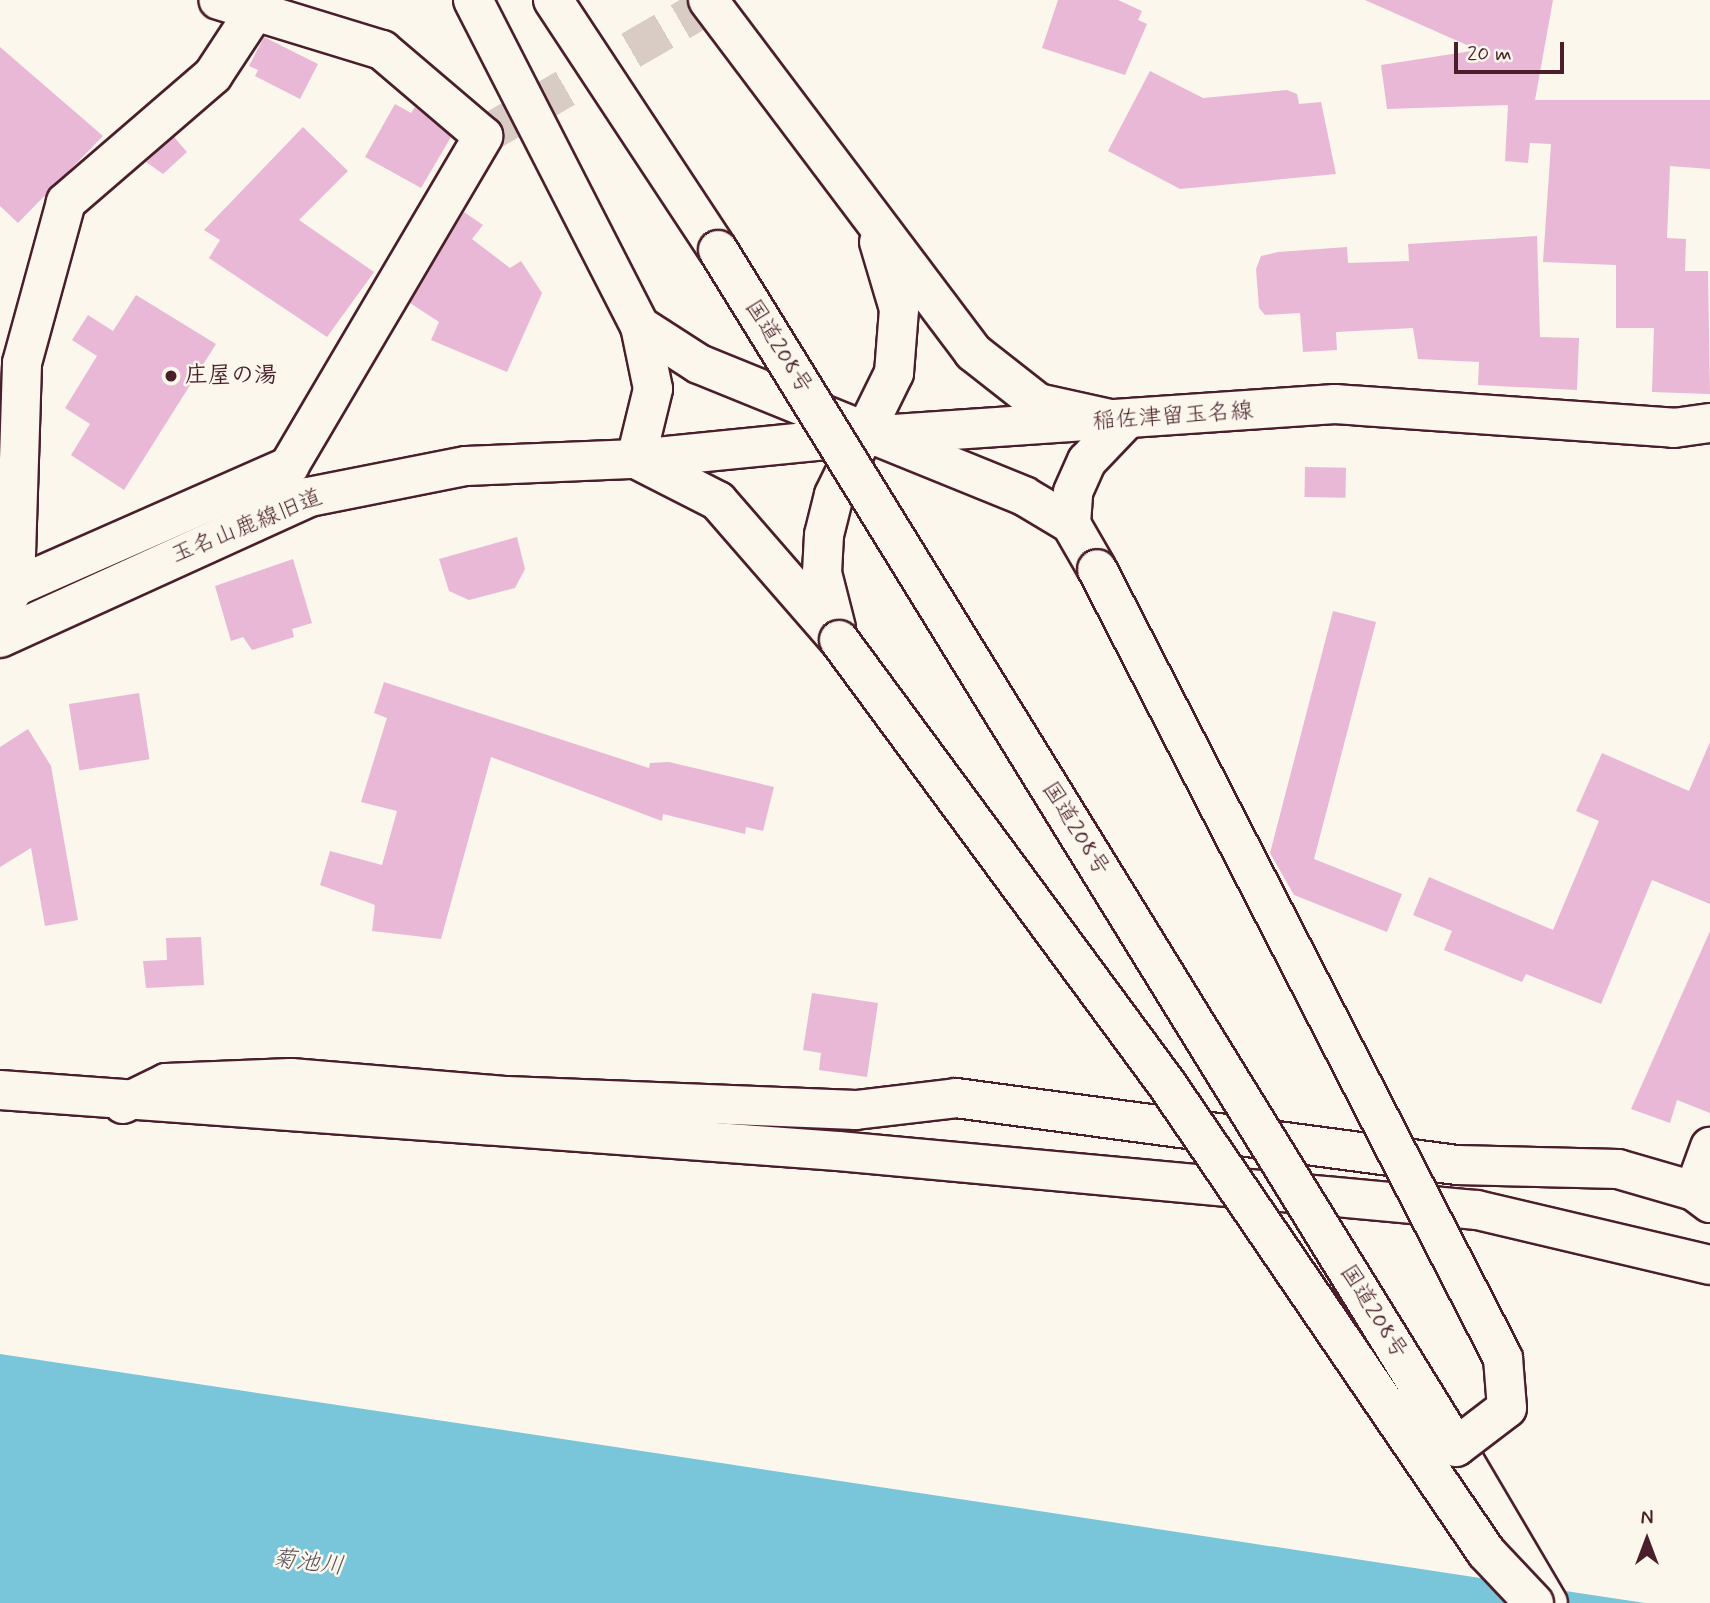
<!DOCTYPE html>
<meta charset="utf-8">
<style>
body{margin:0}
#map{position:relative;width:1710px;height:1603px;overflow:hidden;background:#fbf7ec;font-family:Mynerve,"Klee One",sans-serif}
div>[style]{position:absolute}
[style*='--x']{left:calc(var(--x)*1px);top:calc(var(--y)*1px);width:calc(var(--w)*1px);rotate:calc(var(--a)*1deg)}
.water>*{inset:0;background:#79c5d9}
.building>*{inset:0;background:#e9b8d7;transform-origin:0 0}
.street-tunnel>*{height:38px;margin-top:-19px;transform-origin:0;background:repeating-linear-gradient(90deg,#d8ccc5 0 38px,transparent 0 57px)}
.roads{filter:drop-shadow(2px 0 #4a1f2b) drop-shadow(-2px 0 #4a1f2b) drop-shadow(0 2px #4a1f2b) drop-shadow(0 -2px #4a1f2b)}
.street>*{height:38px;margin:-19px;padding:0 19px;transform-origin:19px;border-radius:19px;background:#fbf7ec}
.secondary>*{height:38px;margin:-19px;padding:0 19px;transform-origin:19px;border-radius:19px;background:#fbf7ec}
.highway>*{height:38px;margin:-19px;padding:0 19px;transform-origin:19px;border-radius:19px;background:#fbf7ec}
.bridges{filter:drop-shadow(2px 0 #4a1f2b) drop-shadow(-2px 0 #4a1f2b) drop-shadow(0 2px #4a1f2b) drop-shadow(0 -2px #4a1f2b)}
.highway-bridge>*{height:38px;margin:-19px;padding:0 19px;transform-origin:19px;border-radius:19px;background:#fbf7ec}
.dots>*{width:19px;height:19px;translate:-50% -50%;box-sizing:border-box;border:4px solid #fbf7ec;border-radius:50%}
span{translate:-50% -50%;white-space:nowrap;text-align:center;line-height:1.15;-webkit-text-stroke:5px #fbf7ec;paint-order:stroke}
.street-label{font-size:23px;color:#4a1f2b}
.poi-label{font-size:23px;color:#4a1f2b;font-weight:700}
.left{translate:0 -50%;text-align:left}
.water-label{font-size:24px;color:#58515f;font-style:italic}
.north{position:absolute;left:1612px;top:1505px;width:70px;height:70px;-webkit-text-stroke:5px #fbf7ec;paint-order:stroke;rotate:0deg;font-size:19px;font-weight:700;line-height:28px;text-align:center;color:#4a1f2b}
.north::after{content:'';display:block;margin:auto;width:24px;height:32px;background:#4a1f2b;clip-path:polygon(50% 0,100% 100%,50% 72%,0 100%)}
.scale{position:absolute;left:1454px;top:42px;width:110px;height:32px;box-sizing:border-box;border:4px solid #4a1f2b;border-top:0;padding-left:9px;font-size:21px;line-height:24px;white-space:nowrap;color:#4a1f2b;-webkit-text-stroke:5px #fbf7ec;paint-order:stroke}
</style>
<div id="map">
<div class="water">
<div style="clip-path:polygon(0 1354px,986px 1503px,1645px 1603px,0 1603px)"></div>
</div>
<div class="building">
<div style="clip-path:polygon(1058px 0,1118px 0,1142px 11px,1138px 20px,1147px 24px,1125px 75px,1042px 48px)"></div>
<div style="clip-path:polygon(1365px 0,1553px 0,1535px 100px,1710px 100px,1710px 169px,1670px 166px,1667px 238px,1686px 239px,1685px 271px,1708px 271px,1710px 394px,1652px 392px,1654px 328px,1616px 328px,1616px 265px,1543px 262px,1551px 144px,1530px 143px,1528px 163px,1505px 161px,1508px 105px,1387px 109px,1381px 65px,1478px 50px)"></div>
<div style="clip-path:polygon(264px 37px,318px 64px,300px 99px,255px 76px,258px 70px,249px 66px)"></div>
<div style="clip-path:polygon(0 47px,103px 136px,18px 223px,0 206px)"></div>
<div style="clip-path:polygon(1150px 71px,1203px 98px,1287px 90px,1297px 94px,1299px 104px,1321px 102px,1336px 174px,1180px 189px,1108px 151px)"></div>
<div style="clip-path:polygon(395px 104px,411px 113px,415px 107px,451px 137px,421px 188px,365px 157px)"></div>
<div style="clip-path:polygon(303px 127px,348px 171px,299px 220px,374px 272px,327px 337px,209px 258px,220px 240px,204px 230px)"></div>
<div style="clip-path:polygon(174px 137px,187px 152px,163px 174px,146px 162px)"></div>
<div style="clip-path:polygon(464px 212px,483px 225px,472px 239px,510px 268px,521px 261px,542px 293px,507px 372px,431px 340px,439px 322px,410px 303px)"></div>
<div style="clip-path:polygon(1537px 236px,1540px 337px,1579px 338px,1577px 390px,1478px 385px,1479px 362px,1418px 359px,1413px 328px,1336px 332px,1337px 350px,1303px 352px,1300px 313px,1265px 315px,1259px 308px,1256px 269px,1261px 256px,1278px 252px,1347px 247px,1348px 263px,1409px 261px,1408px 244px)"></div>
<div style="clip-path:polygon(136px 295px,216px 344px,124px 490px,71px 455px,90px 424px,65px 408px,97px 356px,72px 340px,88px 315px,113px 331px)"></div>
<div style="left:1305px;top:467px;width:41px;height:30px;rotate:1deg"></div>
<div style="clip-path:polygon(517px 537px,525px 569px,515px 588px,469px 600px,449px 591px,439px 559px)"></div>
<div style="clip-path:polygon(293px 559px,312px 623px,292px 629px,294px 637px,252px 650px,243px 637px,231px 641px,215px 586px)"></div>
<div style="clip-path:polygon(1333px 611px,1376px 622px,1314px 859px,1402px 894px,1387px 932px,1294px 895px,1270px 853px)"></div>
<div style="clip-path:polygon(384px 682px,649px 768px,650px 763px,669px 762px,774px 787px,763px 831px,746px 827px,745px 834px,663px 814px,662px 821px,491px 757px,441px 939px,372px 931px,375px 905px,320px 885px,330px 851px,382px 865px,397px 811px,361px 802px,387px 718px,374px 713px)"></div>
<div style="left:139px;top:693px;width:67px;height:71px;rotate:81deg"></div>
<div style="clip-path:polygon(28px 729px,51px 766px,78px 920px,45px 926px,31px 848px,0 867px,0 747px)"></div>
<div style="clip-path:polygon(1710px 742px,1710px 904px,1652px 880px,1601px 1004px,1526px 974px,1522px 982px,1444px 950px,1452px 931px,1413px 915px,1429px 877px,1553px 930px,1599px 821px,1576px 811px,1602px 753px,1689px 791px)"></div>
<div style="clip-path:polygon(1710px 931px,1710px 1113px,1677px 1100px,1670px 1123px,1631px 1109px)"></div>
<div style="clip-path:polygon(201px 937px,204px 985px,146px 988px,143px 961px,167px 960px,166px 938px)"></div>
<div style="clip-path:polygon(812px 993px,878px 1003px,867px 1077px,819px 1070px,821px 1053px,803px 1050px)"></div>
</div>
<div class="street-tunnel">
<div style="--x:483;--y:136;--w:272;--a:-30.1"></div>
</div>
<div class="roads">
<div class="street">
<div style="--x:15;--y:587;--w:224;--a:-88.2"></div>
<div style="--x:22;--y:363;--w:167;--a:-74.7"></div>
<div style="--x:66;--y:202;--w:194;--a:-40.8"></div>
<div style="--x:213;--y:75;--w:77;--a:-56.7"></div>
<div style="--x:0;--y:611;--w:28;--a:-58"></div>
<div style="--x:15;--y:587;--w:300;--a:-23.8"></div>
<div style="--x:289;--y:466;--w:383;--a:-59.5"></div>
<div style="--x:483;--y:136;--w:133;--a:-139.6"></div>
<div style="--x:382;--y:50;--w:171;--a:-163"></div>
<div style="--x:0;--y:638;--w:340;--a:-24.5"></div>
<div style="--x:309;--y:497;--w:160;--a:-11.2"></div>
<div style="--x:466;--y:466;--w:170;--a:-2.4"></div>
<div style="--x:123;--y:1104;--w:48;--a:-26"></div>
<div style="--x:166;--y:1083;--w:125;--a:-2.3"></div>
<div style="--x:291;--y:1078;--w:217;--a:4.8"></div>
<div style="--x:507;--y:1096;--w:349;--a:2.3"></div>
<div style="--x:856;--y:1110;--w:101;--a:-6.8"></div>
<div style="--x:956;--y:1098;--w:505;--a:7.62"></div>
<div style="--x:1457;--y:1165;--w:161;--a:1.4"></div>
<div style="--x:1618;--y:1169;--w:79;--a:16.1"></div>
<div style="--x:1694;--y:1191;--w:20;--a:37"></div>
<div style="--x:1694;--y:1191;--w:47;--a:-70"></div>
</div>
<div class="secondary">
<div style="--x:636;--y:459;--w:230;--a:-5.7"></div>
<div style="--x:865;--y:436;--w:471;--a:-3.9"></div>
<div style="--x:1335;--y:404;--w:340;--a:4"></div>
<div style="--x:1674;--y:428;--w:36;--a:-8"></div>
<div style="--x:0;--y:1090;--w:840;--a:4.16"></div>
<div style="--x:838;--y:1151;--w:642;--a:5.28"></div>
<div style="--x:1477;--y:1210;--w:239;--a:13.3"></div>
</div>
<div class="highway">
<div style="--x:473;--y:0;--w:366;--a:62.9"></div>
<div style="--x:640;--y:326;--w:64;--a:78.3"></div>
<div style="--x:653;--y:389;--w:72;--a:103.7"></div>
<div style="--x:636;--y:459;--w:92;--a:27.1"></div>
<div style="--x:718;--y:501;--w:184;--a:49"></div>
<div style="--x:553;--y:0;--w:300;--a:56.6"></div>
<div style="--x:708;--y:0;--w:441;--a:53"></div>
<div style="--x:973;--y:352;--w:83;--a:38.1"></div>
<div style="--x:1038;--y:403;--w:88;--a:12.5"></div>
<div style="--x:640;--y:326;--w:70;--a:32.8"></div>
<div style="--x:699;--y:364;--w:351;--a:22.1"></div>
<div style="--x:1024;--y:496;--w:55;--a:30.8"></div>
<div style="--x:1097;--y:569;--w:52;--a:-120"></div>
<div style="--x:1071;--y:524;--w:32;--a:-86"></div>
<div style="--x:1073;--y:492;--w:34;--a:-66"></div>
<div style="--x:1087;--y:461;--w:54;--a:-46.5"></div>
<div style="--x:836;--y:628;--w:57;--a:-104.3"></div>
<div style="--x:822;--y:573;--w:38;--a:-87"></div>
<div style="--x:824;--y:535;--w:41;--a:-76"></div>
<div style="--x:834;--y:495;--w:136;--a:-63.8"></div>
<div style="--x:894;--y:373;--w:64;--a:-85.5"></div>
<div style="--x:899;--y:309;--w:70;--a:-106.6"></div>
<div style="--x:1456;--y:1447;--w:181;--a:59.5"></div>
</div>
</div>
<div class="bridges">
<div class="highway-bridge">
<div style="--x:718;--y:250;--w:1406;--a:58.34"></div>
<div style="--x:1456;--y:1447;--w:64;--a:-37.4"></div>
<div style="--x:1507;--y:1408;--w:50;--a:-94.6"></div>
<div style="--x:1503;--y:1358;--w:887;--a:-117.23"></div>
<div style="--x:839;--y:640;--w:551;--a:53.57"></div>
<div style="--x:1166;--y:1083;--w:568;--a:55.69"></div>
<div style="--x:1486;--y:1552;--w:70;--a:46.7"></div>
</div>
</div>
<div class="dots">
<div style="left:171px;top:376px;background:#4a1f2b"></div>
</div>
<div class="street-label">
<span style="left:778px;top:347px;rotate:58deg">国道208号</span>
<span style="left:1173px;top:417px;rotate:-4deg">稲佐津留玉名線</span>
<span style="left:247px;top:527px;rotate:-22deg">玉名山鹿線旧道</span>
<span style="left:1075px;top:829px;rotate:58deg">国道208号</span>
<span style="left:1373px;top:1312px;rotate:58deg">国道208号</span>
</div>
<div class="poi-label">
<span class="left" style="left:185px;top:376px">庄屋の湯</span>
</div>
<div class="water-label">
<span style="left:308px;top:1563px;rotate:7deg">菊池川</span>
</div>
<div class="north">N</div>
<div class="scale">20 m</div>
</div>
